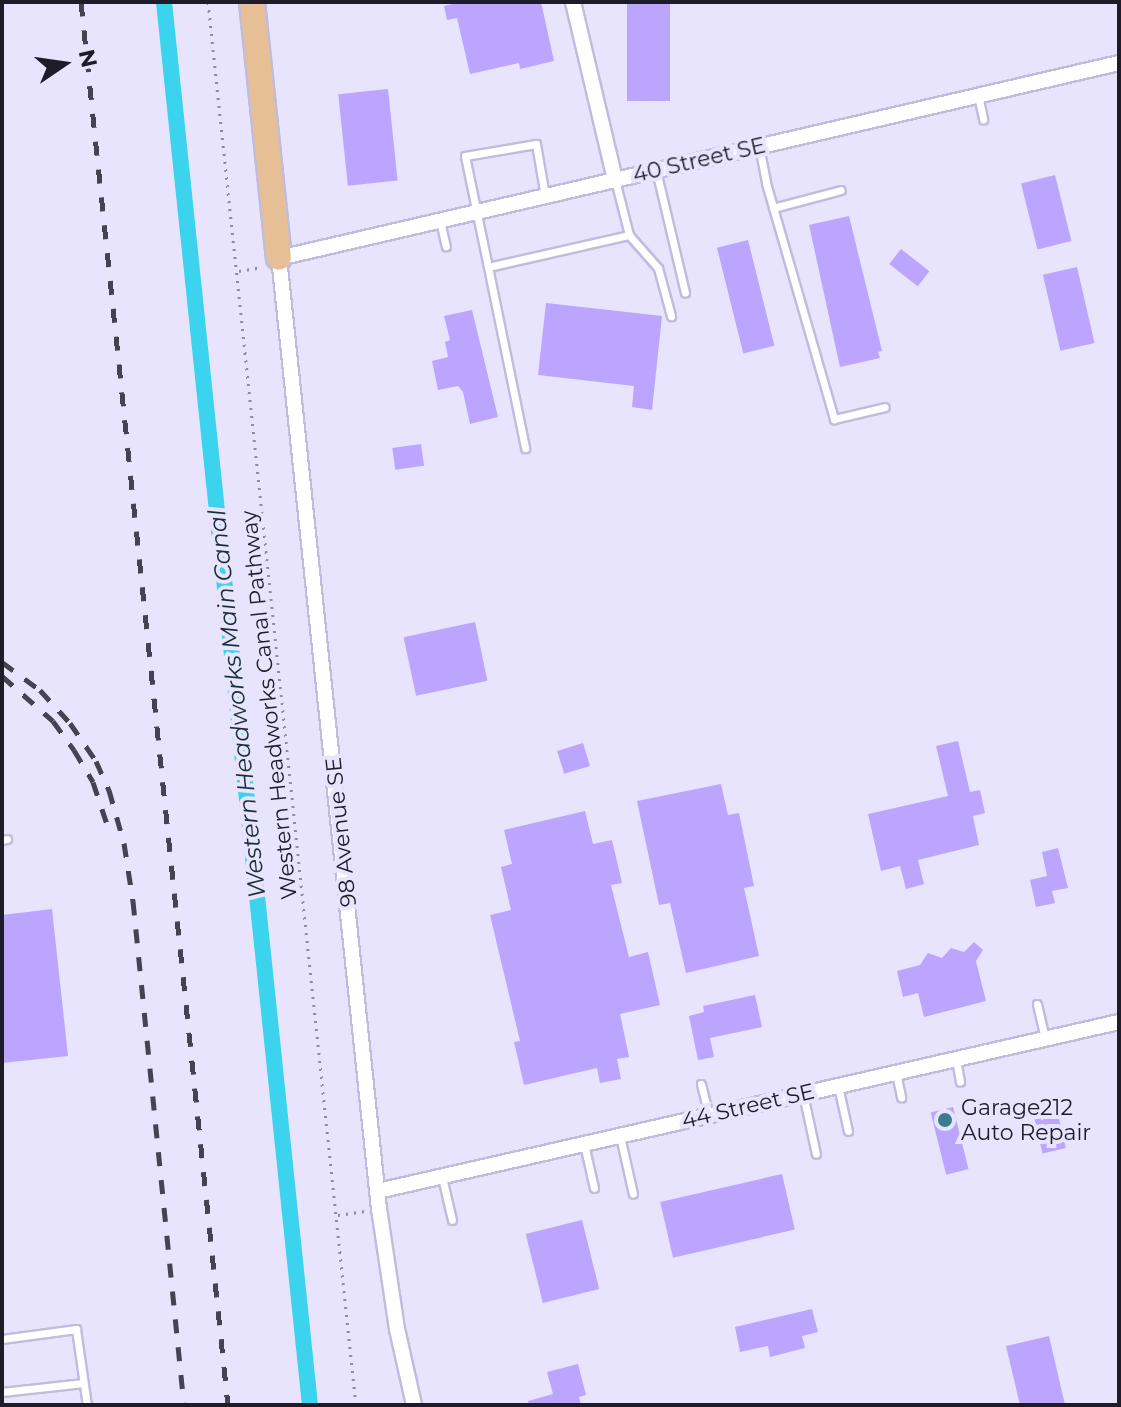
<!DOCTYPE html>
<style>
body{margin:0}
#map{position:relative;width:1121px;height:1407px;overflow:hidden;background:#e8e4fe;font-family:Montserrat,sans-serif}
div>[style]{position:absolute}
[style*='--x']{left:calc(var(--x)*1px);top:calc(var(--y)*1px);width:calc(var(--w)*1px);rotate:calc(var(--a)*1deg)}
.canal>*{height:16px;margin:-8px;padding:0 8px;transform-origin:8px;border-radius:8px;background:#3bd3ed}
.building>*{inset:0;background:#bba5ff;transform-origin:0 0}
.path>*{height:3px;margin-top:-1.5px;transform-origin:0;background:repeating-linear-gradient(90deg,#8f8b9f 0 2px,transparent 0 8px)}
.roads{filter:drop-shadow(2px 0 #c2bcdc) drop-shadow(-2px 0 #c2bcdc) drop-shadow(0 2px #c2bcdc) drop-shadow(0 -2px #c2bcdc)}
.service>*{height:7px;margin:-3.5px;padding:0 3.5px;transform-origin:3.5px;border-radius:3.5px;background:#fff}
.minor>*{height:14px;margin:-7px;padding:0 7px;transform-origin:7px;border-radius:7px;background:#fff}
.primary>*{height:24px;margin:-12px;padding:0 12px;transform-origin:12px;border-radius:12px;background:#e7bf97}
.rail>*{height:5px;margin-top:-2.5px;transform-origin:0;background:repeating-linear-gradient(90deg,#454351 0 14px,transparent 0 28px)}
.dots>*{width:22px;height:22px;translate:-50% -50%;box-sizing:border-box;border:4px solid #e8e4fe;border-radius:50%}
span{translate:-50% -50%;white-space:nowrap;text-align:center;line-height:1.15;-webkit-text-stroke:8px #e8e4fe;paint-order:stroke}
.street-label{font-size:22px;color:#1e1c28}
.poi-label{font-size:22px;color:#1e1c28}
.left{translate:0 -50%;text-align:left}
.water-label{font-size:24px;color:#173034;font-style:italic}
.frame{position:absolute;inset:0;border:4px solid #1e1c28;pointer-events:none}
.north{position:absolute;left:24px;top:24px;width:80px;height:80px;-webkit-text-stroke:6px #e8e4fe;paint-order:stroke;rotate:77deg;font-size:22px;font-weight:700;line-height:32px;text-align:center;color:#1e1c28}
.north::after{content:'';display:block;margin:auto;width:28px;height:36px;background:#1e1c28;clip-path:polygon(50% 0,100% 100%,50% 72%,0 100%)}
</style>
<div id="map">
<div class="canal">
<div style="--x:164;--y:2;--w:1411;--a:84.06"></div>
</div>
<div class="building">
<div style="clip-path:polygon(461px 2px,541px 2px,554px 61px,520px 69px,519px 63px,470px 74px,457px 18px,447px 20px,444px 6px)"></div>
<div style="left:627px;top:2px;width:43px;height:99px"></div>
<div style="left:388px;top:89px;width:92px;height:50px;rotate:84deg"></div>
<div style="left:1055px;top:175px;width:68px;height:35px;rotate:76deg"></div>
<div style="clip-path:polygon(849px 216px,882px 351px,878px 352px,880px 358px,840px 367px,809px 225px)"></div>
<div style="left:748px;top:240px;width:109px;height:32px;rotate:76deg"></div>
<div style="left:901px;top:249px;width:36px;height:19px;rotate:38deg"></div>
<div style="left:1077px;top:267px;width:78px;height:35px;rotate:77deg"></div>
<div style="clip-path:polygon(546px 303px,662px 316px,652px 410px,632px 407px,634px 386px,538px 375px)"></div>
<div style="clip-path:polygon(472px 310px,498px 417px,470px 424px,463px 392px,458px 386px,438px 390px,432px 361px,448px 357px,445px 342px,450px 340px,444px 316px)"></div>
<div style="left:421px;top:444px;width:22px;height:29px;rotate:82deg"></div>
<div style="left:475px;top:622px;width:60px;height:73px;rotate:78deg"></div>
<div style="clip-path:polygon(958px 741px,970px 792px,980px 790px,985px 813px,973px 816px,979px 845px,918px 860px,924px 884px,906px 889px,900px 866px,881px 871px,868px 814px,948px 796px,936px 746px)"></div>
<div style="left:583px;top:743px;width:24px;height:27px;rotate:73deg"></div>
<div style="clip-path:polygon(721px 784px,728px 815px,739px 813px,754px 886px,744px 888px,759px 956px,686px 973px,670px 903px,659px 905px,637px 801px)"></div>
<div style="clip-path:polygon(585px 811px,593px 844px,612px 840px,622px 883px,611px 885px,629px 957px,648px 952px,660px 1005px,620px 1014px,629px 1057px,617px 1059px,621px 1079px,600px 1083px,597px 1068px,524px 1085px,514px 1042px,520px 1041px,490px 915px,511px 910px,501px 867px,512px 864px,504px 830px)"></div>
<div style="clip-path:polygon(1058px 848px,1068px 888px,1052px 891px,1055px 903px,1036px 907px,1030px 880px,1047px 876px,1042px 852px)"></div>
<div style="clip-path:polygon(52px 909px,68px 1056px,2px 1063px,2px 915px)"></div>
<div style="clip-path:polygon(974px 942px,983px 950px,976px 961px,986px 1001px,924px 1017px,918px 993px,903px 997px,897px 971px,920px 965px,928px 953px,942px 958px,951px 948px,964px 952px)"></div>
<div style="clip-path:polygon(755px 995px,762px 1027px,710px 1038px,714px 1057px,698px 1060px,689px 1016px,704px 1012px,703px 1006px)"></div>
<div style="left:953px;top:1107px;width:64px;height:23px;rotate:76deg"></div>
<div style="left:1058px;top:1114px;width:35px;height:24px;rotate:77deg"></div>
<div style="left:782px;top:1174px;width:57px;height:125px;rotate:77deg"></div>
<div style="left:582px;top:1220px;width:71px;height:58px;rotate:76deg"></div>
<div style="clip-path:polygon(812px 1309px,818px 1332px,802px 1336px,805px 1348px,770px 1357px,768px 1346px,740px 1352px,735px 1327px)"></div>
<div style="clip-path:polygon(1049px 1336px,1065px 1405px,1020px 1405px,1006px 1346px)"></div>
<div style="clip-path:polygon(578px 1364px,586px 1395px,579px 1397px,581px 1405px,529px 1405px,528px 1401px,553px 1394px,547px 1372px)"></div>
</div>
<div class="path">
<div style="--x:208;--y:2;--w:1411;--a:83.98"></div>
<div style="--x:239;--y:271;--w:23;--a:-10"></div>
<div style="--x:338;--y:1215;--w:28;--a:-8"></div>
</div>
<div class="roads">
<div class="service">
<div style="--x:978;--y:95;--w:25;--a:78"></div>
<div style="--x:759;--y:146;--w:38;--a:79"></div>
<div style="--x:766;--y:183;--w:246;--a:73.9"></div>
<div style="--x:834;--y:419;--w:52;--a:-13.2"></div>
<div style="--x:656;--y:170;--w:126;--a:76.7"></div>
<div style="--x:615;--y:180;--w:57;--a:75.7"></div>
<div style="--x:629;--y:235;--w:44;--a:48.7"></div>
<div style="--x:658;--y:268;--w:50;--a:74.8"></div>
<div style="--x:545;--y:196;--w:53;--a:-99.8"></div>
<div style="--x:536;--y:144;--w:72;--a:170.4"></div>
<div style="--x:465;--y:156;--w:113;--a:78.3"></div>
<div style="--x:488;--y:267;--w:145;--a:-12.8"></div>
<div style="--x:773;--y:208;--w:70;--a:-14.8"></div>
<div style="--x:440;--y:221;--w:26;--a:77"></div>
<div style="--x:488;--y:267;--w:185;--a:78.4"></div>
<div style="--x:2;--y:840;--w:5;--a:-11"></div>
<div style="--x:1037;--y:1004;--w:36;--a:77"></div>
<div style="--x:956;--y:1059;--w:23;--a:80"></div>
<div style="--x:896;--y:1073;--w:25;--a:78"></div>
<div style="--x:701;--y:1084;--w:33;--a:76"></div>
<div style="--x:838;--y:1086;--w:46;--a:77.5"></div>
<div style="--x:803;--y:1094;--w:61;--a:77.8"></div>
<div style="--x:620;--y:1136;--w:59;--a:77.4"></div>
<div style="--x:584;--y:1144;--w:45;--a:77.2"></div>
<div style="--x:442;--y:1177;--w:44;--a:76.9"></div>
<div style="--x:2;--y:1339;--w:75;--a:-7.7"></div>
<div style="--x:76;--y:1329;--w:77;--a:81.8"></div>
<div style="--x:2;--y:1392;--w:82;--a:-6.3"></div>
</div>
<div class="minor">
<div style="--x:573;--y:2;--w:183;--a:76.7"></div>
<div style="--x:378;--y:1191;--w:760;--a:-12.85"></div>
<div style="--x:414;--y:1405;--w:78;--a:-102.6"></div>
<div style="--x:397;--y:1329;--w:121;--a:-98.5"></div>
<div style="--x:379;--y:1209;--w:956;--a:-96"></div>
<div style="--x:279;--y:258;--w:862;--a:-13.07"></div>
</div>
<div class="primary">
<div style="--x:252;--y:2;--w:257;--a:84"></div>
</div>
</div>
<div class="rail">
<div style="--x:81;--y:2;--w:1411;--a:84.02"></div>
<div style="--x:2;--y:662;--w:47;--a:36.4"></div>
<div style="--x:40;--y:690;--w:45;--a:47.7"></div>
<div style="--x:70;--y:723;--w:46;--a:55.6"></div>
<div style="--x:96;--y:761;--w:32;--a:66"></div>
<div style="--x:109;--y:790;--w:55;--a:74.2"></div>
<div style="--x:124;--y:843;--w:59;--a:81.2"></div>
<div style="--x:133;--y:901;--w:507;--a:84.22"></div>
<div style="--x:2;--y:676;--w:68;--a:41.4"></div>
<div style="--x:53;--y:721;--w:36;--a:54"></div>
<div style="--x:74;--y:750;--w:37;--a:59"></div>
<div style="--x:93;--y:782;--w:47;--a:71.6"></div>
</div>
<div class="dots">
<div style="left:945px;top:1120px;background:#3b7b8f"></div>
</div>
<div class="street-label">
<span style="left:699px;top:160px;rotate:-13deg">40 Street SE</span>
<span style="left:269px;top:705px;rotate:-96deg">Western Headworks Canal Pathway</span>
<span style="left:341px;top:832px;rotate:-96deg">98 Avenue SE</span>
<span style="left:748px;top:1106px;rotate:-13deg">44 Street SE</span>
</div>
<div class="poi-label">
<span class="left" style="left:961px;top:1120px">Garage212<br>Auto Repair</span>
</div>
<div class="water-label">
<span style="left:237px;top:704px;rotate:-96deg">Western Headworks Main Canal</span>
</div>
<div class="frame"></div>
<div class="north">N</div>
</div>
